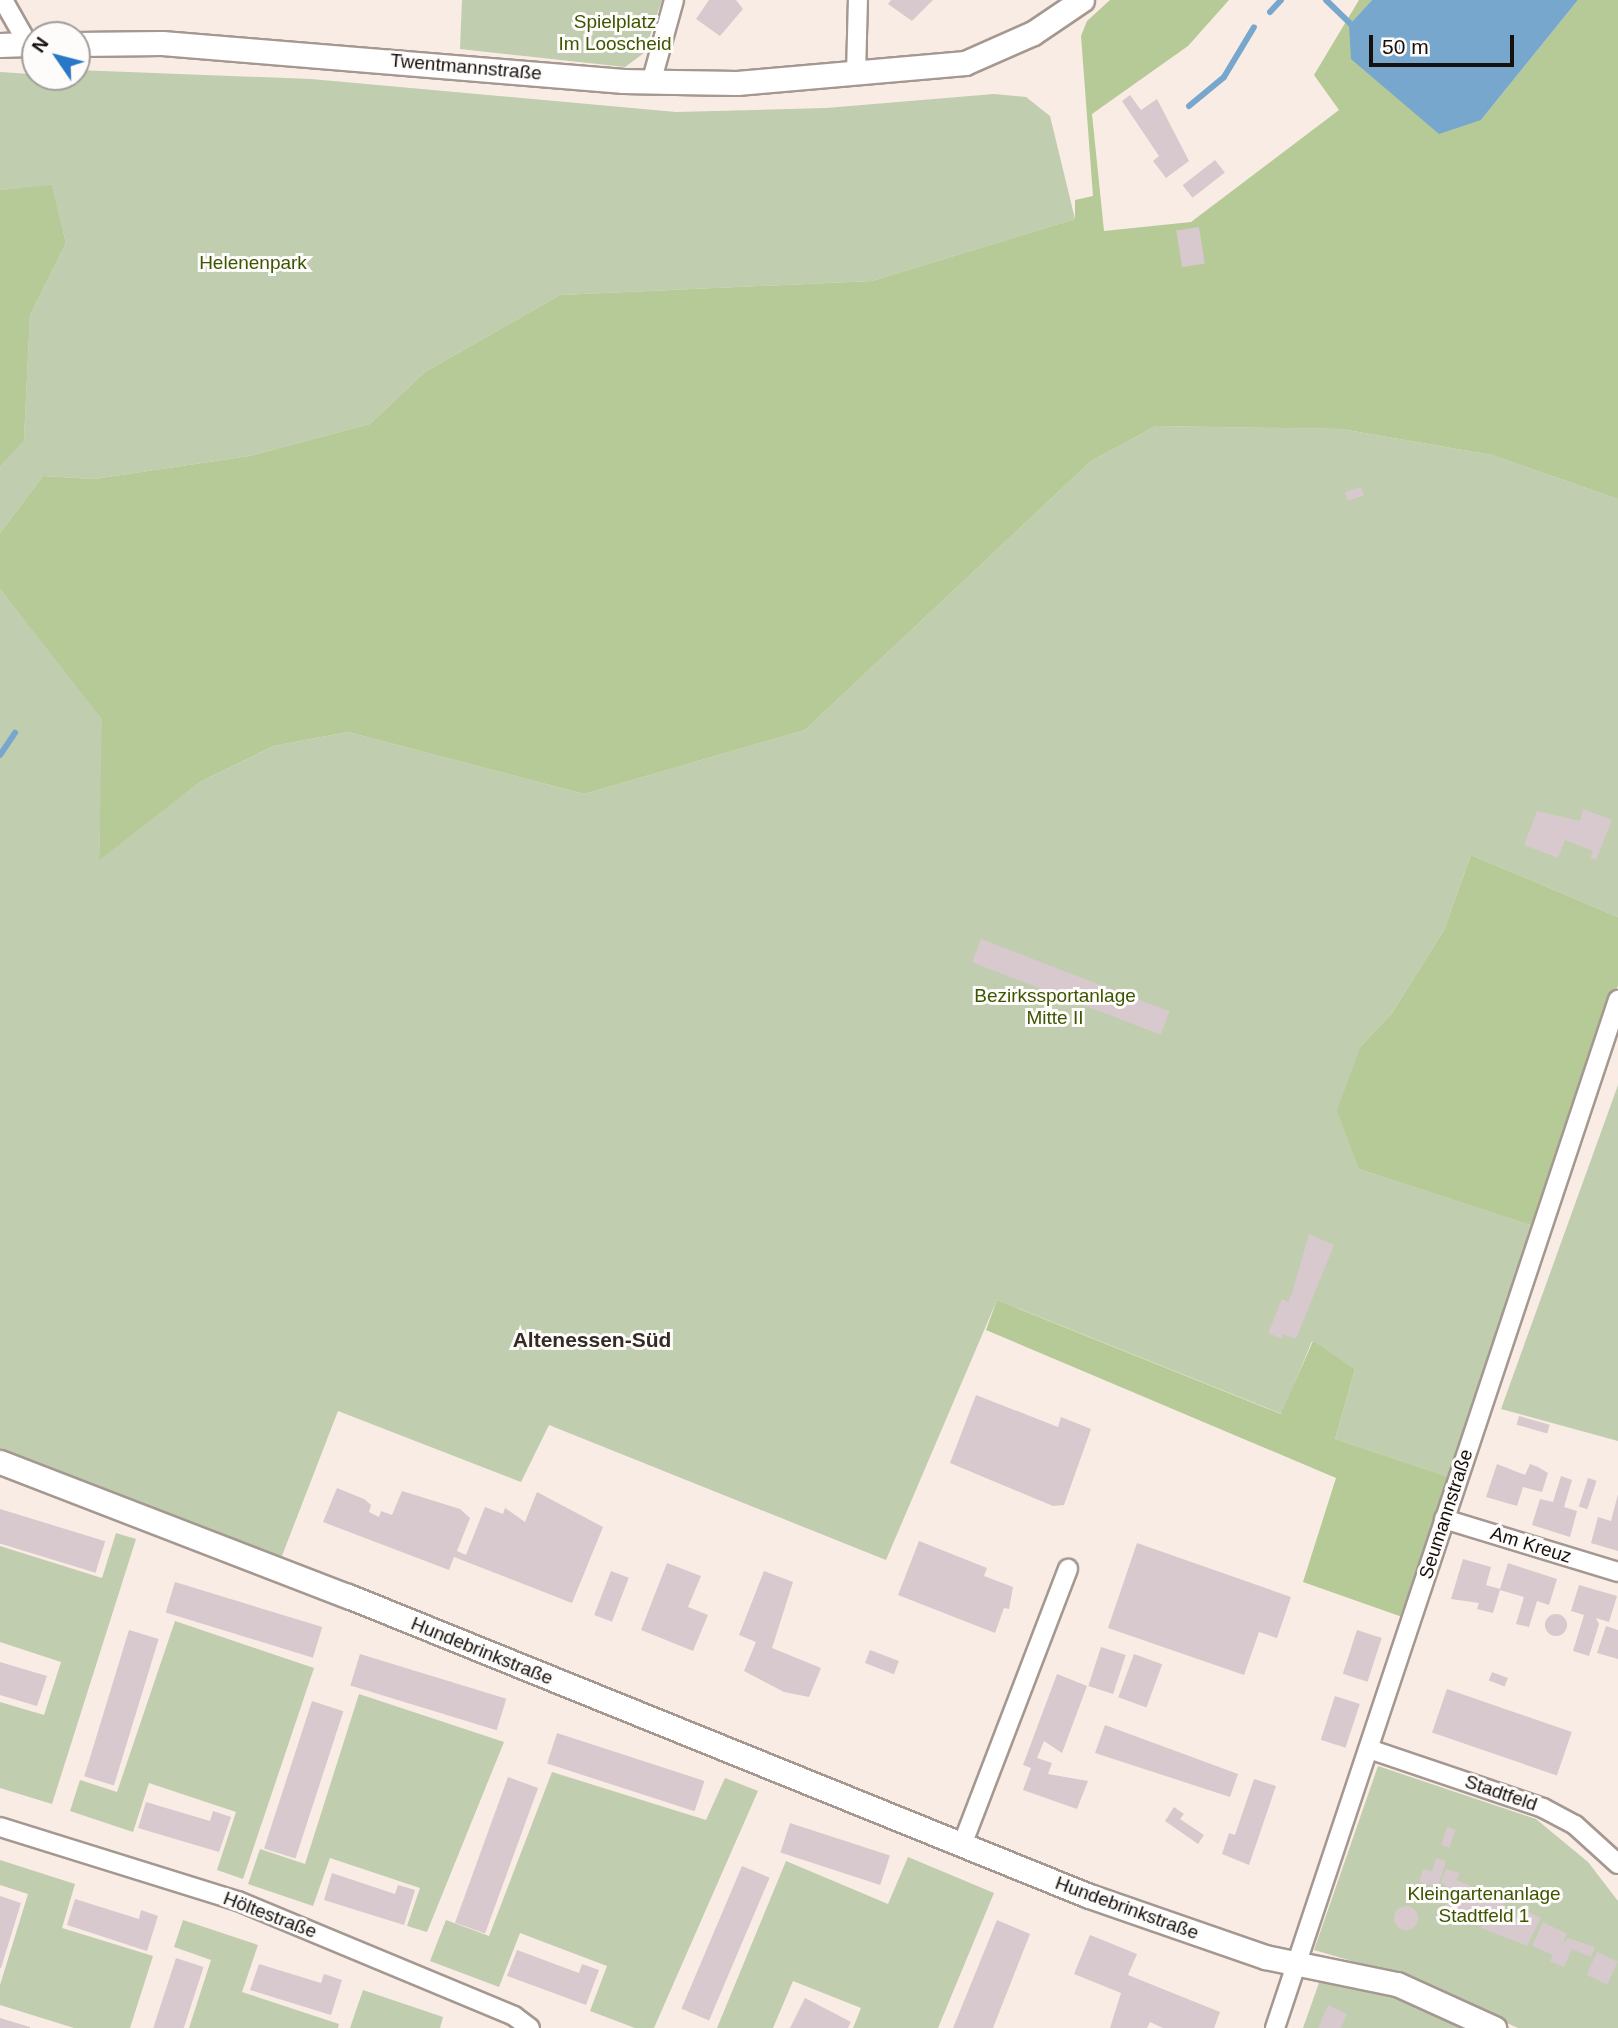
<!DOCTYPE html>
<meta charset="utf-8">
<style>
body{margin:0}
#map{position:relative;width:1618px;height:2028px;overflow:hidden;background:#f9ece4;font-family:Arial,sans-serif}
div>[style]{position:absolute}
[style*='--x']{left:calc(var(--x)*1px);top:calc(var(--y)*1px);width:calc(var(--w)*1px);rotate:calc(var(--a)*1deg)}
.green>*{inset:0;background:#c0cdae}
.forest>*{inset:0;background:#b5ca96}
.water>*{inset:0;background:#78a7cd}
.stream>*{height:6px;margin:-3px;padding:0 3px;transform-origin:3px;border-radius:3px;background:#78a7cd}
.building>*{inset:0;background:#d7c9cd;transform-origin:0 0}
.round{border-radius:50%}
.roads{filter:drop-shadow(2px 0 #a49891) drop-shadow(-2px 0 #a49891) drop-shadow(0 2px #a49891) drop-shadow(0 -2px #a49891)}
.minor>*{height:18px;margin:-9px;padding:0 9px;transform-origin:9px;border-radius:9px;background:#fff}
.tertiary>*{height:23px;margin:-11.5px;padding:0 11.5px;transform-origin:11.5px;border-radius:11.5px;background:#fff}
span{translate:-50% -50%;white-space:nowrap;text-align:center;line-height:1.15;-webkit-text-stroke:6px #fefcfa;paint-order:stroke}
.park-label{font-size:19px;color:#3d5400}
.street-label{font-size:19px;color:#16110f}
.neighbourhood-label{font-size:21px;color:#342b25;font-weight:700}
.north{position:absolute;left:21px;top:21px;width:70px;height:70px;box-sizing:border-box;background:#fefcfa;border:2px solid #a19e9c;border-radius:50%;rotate:305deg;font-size:19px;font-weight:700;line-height:28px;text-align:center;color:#16110f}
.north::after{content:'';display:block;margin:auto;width:24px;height:32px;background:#2977c7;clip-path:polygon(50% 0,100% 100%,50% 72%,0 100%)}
.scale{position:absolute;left:1369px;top:35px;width:145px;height:32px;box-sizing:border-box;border:4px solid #16110f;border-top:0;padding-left:9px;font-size:21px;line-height:24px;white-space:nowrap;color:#16110f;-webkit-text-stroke:5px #fefcfa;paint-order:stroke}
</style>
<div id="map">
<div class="green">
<div style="clip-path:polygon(462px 0,662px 0,644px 53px,625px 67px,460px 49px)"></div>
<div style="clip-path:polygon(77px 70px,311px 79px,676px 112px,826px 108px,994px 94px,1026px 97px,1050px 116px,1075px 219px,872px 281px,560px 295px,425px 372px,370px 424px,249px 456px,94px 479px,43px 476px,0 533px,0 467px,24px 439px,30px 315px,66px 243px,52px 186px,0 190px,0 72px,77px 77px)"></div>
<div style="clip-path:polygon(1156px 426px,1341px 429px,1492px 455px,1618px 499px,1618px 917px,1471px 855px,1444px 930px,1392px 1013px,1361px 1046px,1359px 1169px,1536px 1227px,1455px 1479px,1335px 1439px,1355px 1369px,1312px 1341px,1282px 1414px,997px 1300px,886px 1560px,549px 1425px,521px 1482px,338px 1411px,280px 1561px,0 1457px,0 589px,103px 719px,99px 859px,200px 782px,273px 746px,348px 732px,584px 794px,805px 730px,1091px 461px)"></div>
<div style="clip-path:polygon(1618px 1085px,1618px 1441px,1501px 1409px)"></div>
<div style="clip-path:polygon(116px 1533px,136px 1539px,52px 1804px,0 1788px,0 1702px,44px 1715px,61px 1662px,0 1642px,0 1546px,102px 1578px)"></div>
<div style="clip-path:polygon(175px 1621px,314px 1668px,243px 1879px,217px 1870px,236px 1812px,149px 1783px,133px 1832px,70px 1811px,80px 1780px,117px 1792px)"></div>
<div style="clip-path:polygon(359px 1694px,504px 1742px,427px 1932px,407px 1926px,420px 1888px,330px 1858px,313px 1906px,248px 1884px,260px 1849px,305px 1864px)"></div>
<div style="clip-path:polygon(1378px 1766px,1536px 1819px,1588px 1862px,1618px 1901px,1618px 2028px,1518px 2028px,1403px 1976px,1314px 1950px)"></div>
<div style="clip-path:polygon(552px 1772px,706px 1820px,725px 1778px,758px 1791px,654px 2028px,635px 2028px,590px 2011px,607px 1966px,520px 1933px,499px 1987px,430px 1961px,446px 1920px,489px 1936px)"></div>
<div style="clip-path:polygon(908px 1857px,994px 1893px,938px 2028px,853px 2028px,861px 2008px,793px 1981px,773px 2028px,717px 2028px,786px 1861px,888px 1904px)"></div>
<div style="clip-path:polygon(0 1860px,75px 1884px,62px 1928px,153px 1956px,130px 2028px,74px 2028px,0 2005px,0 1985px,28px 1894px,0 1885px)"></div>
<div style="clip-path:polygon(183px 1920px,258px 1945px,242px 1992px,339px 2024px,338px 2028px,189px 2028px,211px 1960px,174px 1947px)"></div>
<div style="clip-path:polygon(1320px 1980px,1395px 1995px,1461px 2028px,1303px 2028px)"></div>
<div style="clip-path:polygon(363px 1990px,443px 2017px,440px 2028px,350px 2028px)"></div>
</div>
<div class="forest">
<div style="clip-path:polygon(1110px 0,1229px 0,1188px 46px,1092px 114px,1104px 231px,1191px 222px,1339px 110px,1314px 75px,1359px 0,1372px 0,1349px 25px,1481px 120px,1578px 0,1618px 0,1618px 499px,1492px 455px,1341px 429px,1156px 426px,1091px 461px,805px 730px,584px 794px,348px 732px,273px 746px,200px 782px,99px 860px,102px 719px,0 589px,0 533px,43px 476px,94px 479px,249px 456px,370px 424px,425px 372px,560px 295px,872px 281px,1075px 219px,1075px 200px,1093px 196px,1081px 36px,1087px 21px)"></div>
<div style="clip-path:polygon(52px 185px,66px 243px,30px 315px,24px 440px,0 467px,0 190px)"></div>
<div style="clip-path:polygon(1471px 855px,1618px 917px,1618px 985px,1536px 1227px,1359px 1169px,1337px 1110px,1361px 1046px,1392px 1013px,1444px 930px)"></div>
<div style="clip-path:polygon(997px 1300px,1281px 1414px,1313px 1341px,1355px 1369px,1335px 1439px,1455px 1479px,1408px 1619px,1303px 1582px,1336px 1478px,986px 1330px)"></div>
</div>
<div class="water">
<div style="clip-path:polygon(1372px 0,1578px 0,1481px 120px,1439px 134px,1351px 59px,1349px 25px)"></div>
</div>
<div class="stream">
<div style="--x:1326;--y:0;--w:40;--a:44"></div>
<div style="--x:1270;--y:12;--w:16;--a:-47"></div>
<div style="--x:1189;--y:106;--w:45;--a:-39.6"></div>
<div style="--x:1224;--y:77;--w:58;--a:-59"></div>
<div style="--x:0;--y:755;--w:27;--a:-56"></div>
</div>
<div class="building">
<div style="clip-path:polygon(709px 0,736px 0,743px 9px,720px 36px,696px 19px)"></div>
<div style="clip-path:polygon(891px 0,933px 0,912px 21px,888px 4px)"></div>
<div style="clip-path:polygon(1130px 95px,1141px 110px,1157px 99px,1189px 161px,1166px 178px,1153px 161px,1159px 156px,1122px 101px)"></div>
<div style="left:1215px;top:160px;width:16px;height:41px;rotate:52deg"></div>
<div style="left:1199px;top:227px;width:37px;height:23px;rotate:81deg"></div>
<div style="left:1361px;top:487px;width:9px;height:17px;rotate:72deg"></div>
<div style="clip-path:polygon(1583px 809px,1612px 820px,1596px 860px,1590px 858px,1593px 851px,1565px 840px,1558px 858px,1524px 845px,1537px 811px,1580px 821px)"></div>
<div style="left:981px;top:939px;width:202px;height:25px;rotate:21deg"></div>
<div style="clip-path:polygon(1309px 1234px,1334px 1245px,1296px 1339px,1283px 1334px,1282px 1339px,1268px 1333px,1282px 1299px,1288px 1302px,1292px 1293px)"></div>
<div style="clip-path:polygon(976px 1395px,1058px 1427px,1061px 1417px,1091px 1429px,1064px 1505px,1053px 1506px,950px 1463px)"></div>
<div style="left:1519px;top:1416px;width:32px;height:9px;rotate:16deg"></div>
<div style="clip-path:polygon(1497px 1464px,1525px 1475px,1530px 1464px,1538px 1467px,1548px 1473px,1542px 1492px,1523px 1487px,1517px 1506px,1486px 1497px)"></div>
<div style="clip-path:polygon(1561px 1476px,1572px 1480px,1564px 1507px,1577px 1511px,1570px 1537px,1532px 1525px,1540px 1499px,1553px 1502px)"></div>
<div style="left:1588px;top:1478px;width:9px;height:30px;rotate:18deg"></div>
<div style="clip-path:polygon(337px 1488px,364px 1499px,371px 1505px,369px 1512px,379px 1517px,381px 1511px,392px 1515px,402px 1491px,460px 1509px,470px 1518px,457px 1551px,466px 1555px,485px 1507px,503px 1514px,505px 1508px,525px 1522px,537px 1492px,603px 1527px,572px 1603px,454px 1557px,449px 1570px,323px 1522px)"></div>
<div style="clip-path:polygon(1618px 1494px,1618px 1551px,1591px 1543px,1598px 1517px,1611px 1521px)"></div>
<div style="left:0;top:1509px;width:110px;height:33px;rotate:17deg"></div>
<div style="clip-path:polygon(919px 1541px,987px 1568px,984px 1576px,1013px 1587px,1009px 1609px,1004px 1608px,995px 1633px,898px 1595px)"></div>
<div style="clip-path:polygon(1137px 1543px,1291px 1597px,1277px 1638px,1259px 1632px,1244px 1675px,1108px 1628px)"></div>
<div style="clip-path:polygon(1463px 1559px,1491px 1567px,1486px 1585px,1500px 1589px,1508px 1563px,1557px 1579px,1549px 1605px,1537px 1601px,1529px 1627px,1516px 1624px,1524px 1597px,1500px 1590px,1493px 1613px,1477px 1609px,1479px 1603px,1451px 1599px)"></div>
<div style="clip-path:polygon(667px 1563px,701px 1576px,688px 1607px,708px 1615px,693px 1651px,641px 1630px)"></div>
<div style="left:611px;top:1571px;width:19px;height:47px;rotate:21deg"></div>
<div style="clip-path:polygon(764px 1571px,793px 1582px,772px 1648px,821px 1668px,809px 1697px,784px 1692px,744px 1671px,756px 1642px,739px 1635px)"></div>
<div style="left:175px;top:1582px;width:154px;height:32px;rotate:17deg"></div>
<div style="clip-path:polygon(1579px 1585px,1617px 1596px,1609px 1622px,1596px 1618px,1599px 1624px,1589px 1656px,1573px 1651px,1584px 1615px,1571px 1611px)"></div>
<div class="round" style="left:1545px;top:1614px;width:22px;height:22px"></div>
<div style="clip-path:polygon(1606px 1626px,1618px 1630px,1618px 1659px,1597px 1653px)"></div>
<div style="left:129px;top:1630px;width:31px;height:153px;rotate:17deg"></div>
<div style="left:1357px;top:1630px;width:26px;height:46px;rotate:18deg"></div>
<div style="left:1101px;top:1647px;width:26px;height:41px;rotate:18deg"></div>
<div style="left:870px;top:1650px;width:31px;height:14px;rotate:21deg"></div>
<div style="left:360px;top:1654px;width:153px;height:33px;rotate:17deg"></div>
<div style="left:1134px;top:1654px;width:30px;height:46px;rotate:20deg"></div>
<div style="clip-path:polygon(0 1662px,47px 1676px,37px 1706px,0 1695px)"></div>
<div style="left:1492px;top:1672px;width:17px;height:9px;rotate:21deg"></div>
<div style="clip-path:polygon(1057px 1674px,1087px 1686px,1062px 1753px,1044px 1741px,1037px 1758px,1052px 1763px,1048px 1774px,1088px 1781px,1077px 1809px,1023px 1790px,1031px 1768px,1023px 1765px)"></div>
<div style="left:1447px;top:1689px;width:132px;height:46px;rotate:19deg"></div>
<div style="left:1335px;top:1696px;width:26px;height:46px;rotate:18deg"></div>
<div style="left:312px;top:1701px;width:33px;height:155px;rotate:18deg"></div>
<div style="clip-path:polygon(1105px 1725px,1238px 1774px,1230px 1797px,1095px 1753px)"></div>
<div style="left:557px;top:1733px;width:155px;height:32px;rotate:18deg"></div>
<div style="left:508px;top:1777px;width:32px;height:155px;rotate:20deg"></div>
<div style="clip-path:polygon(1254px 1779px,1276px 1786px,1249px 1865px,1222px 1854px,1229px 1833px,1235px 1835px)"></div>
<div style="clip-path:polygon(146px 1802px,210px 1821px,213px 1811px,231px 1817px,219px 1852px,138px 1828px)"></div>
<div style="clip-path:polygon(1174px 1807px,1184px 1814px,1180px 1819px,1204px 1835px,1198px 1844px,1165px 1821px)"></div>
<div style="left:790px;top:1823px;width:105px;height:31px;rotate:18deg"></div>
<div style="left:1447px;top:1827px;width:9px;height:19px;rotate:18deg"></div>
<div style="clip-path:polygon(1436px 1858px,1446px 1861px,1438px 1887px,1419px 1882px,1423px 1869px,1432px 1871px)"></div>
<div style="left:742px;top:1866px;width:30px;height:155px;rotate:23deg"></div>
<div style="clip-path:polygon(1446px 1869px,1460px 1873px,1456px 1880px,1469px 1885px,1463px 1900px,1470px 1889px,1484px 1895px,1485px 1902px,1490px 1892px,1506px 1899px,1499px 1916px,1514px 1923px,1521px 1908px,1541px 1918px,1527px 1946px,1481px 1928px,1488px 1911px,1475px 1905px,1468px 1921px,1443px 1912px,1451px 1891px,1441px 1882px)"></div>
<div style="clip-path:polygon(332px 1873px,395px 1894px,398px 1885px,415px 1890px,404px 1925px,324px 1900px)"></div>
<div style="clip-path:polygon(0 1896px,21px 1903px,1px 1968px,0 1968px)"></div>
<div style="clip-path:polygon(75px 1899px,139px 1919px,141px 1910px,158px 1916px,147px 1951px,67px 1925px)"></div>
<div class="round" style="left:1394px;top:1906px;width:24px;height:24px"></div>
<div style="clip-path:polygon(997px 1920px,1030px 1934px,993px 2028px,953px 2028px)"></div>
<div style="clip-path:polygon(1543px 1922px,1567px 1934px,1563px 1944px,1568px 1938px,1595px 1947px,1591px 1957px,1572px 1949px,1564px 1967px,1550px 1961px,1553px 1955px,1532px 1946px)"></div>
<div style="clip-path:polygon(1090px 1935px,1137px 1954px,1128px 1975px,1220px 2012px,1214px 2028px,1163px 2028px,1150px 2022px,1147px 2028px,1110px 2028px,1121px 1993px,1074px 1974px)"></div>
<div style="clip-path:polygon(517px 1950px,579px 1973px,582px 1964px,599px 1970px,586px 2005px,507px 1976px)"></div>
<div style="left:1597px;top:1952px;width:23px;height:25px;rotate:25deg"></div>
<div style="left:176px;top:1958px;width:29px;height:74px;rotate:18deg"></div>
<div style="clip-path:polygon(259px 1964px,321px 1983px,324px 1974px,342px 1980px,331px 2015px,250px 1990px)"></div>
<div style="clip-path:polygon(805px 1998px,851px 2022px,848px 2028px,790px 2028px)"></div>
<div style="clip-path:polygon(1328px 2005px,1347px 2014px,1341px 2028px,1318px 2028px)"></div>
<div style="clip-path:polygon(0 2018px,30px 2027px,30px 2028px,0 2028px)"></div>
</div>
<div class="roads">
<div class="minor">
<div style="--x:3;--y:0;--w:51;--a:60.4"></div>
<div style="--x:856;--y:74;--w:74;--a:-88.5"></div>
<div style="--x:651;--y:83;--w:86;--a:-74.5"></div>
<div style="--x:1444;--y:1519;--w:182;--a:16.9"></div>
<div style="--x:1369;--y:1749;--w:184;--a:18.7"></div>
<div style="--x:1543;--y:1808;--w:36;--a:28"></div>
<div style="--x:1575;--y:1825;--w:58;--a:42.2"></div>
<div style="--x:0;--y:1827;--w:249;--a:17.3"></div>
<div style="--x:238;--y:1901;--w:299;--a:22.6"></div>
<div style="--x:514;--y:2016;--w:20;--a:37"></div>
<div style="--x:962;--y:1845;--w:296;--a:-69"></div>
<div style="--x:1275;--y:2028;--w:1084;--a:-71.55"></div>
</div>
<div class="tertiary">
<div style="--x:77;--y:44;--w:85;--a:-0.7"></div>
<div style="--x:162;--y:43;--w:463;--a:4.7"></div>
<div style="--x:623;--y:81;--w:114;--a:1"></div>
<div style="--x:737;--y:83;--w:229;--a:-5"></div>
<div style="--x:965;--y:63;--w:74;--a:-23.8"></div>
<div style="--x:1033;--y:33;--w:59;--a:-34"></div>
<div style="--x:0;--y:45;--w:35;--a:-2"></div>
<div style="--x:0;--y:1462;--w:373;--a:21.1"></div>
<div style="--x:348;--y:1596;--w:799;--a:22.04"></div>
<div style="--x:1089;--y:1896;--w:186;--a:19.1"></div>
<div style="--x:1265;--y:1957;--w:135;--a:11.6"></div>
<div style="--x:1397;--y:1984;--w:107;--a:24.4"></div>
</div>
</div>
<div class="park-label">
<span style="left:615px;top:33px">Spielplatz<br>Im Looscheid</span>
<span style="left:253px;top:263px">Helenenpark</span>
<span style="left:1055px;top:1007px">Bezirkssportanlage<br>Mitte II</span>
<span style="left:1484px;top:1905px">Kleingartenanlage<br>Stadtfeld 1</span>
</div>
<div class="street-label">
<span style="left:466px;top:67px;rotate:5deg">Twentmannstraße</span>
<span style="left:1446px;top:1514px;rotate:-72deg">Seumannstraße</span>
<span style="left:1531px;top:1545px;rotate:17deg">Am Kreuz</span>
<span style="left:482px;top:1651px;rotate:22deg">Hundebrinkstraße</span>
<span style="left:1501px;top:1793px;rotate:19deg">Stadtfeld</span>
<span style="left:1127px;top:1908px;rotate:20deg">Hundebrinkstraße</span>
<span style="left:270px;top:1915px;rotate:21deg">Höltestraße</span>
</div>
<div class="neighbourhood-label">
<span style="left:592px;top:1340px">Altenessen-Süd</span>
</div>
<div class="north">N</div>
<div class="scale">50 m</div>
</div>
